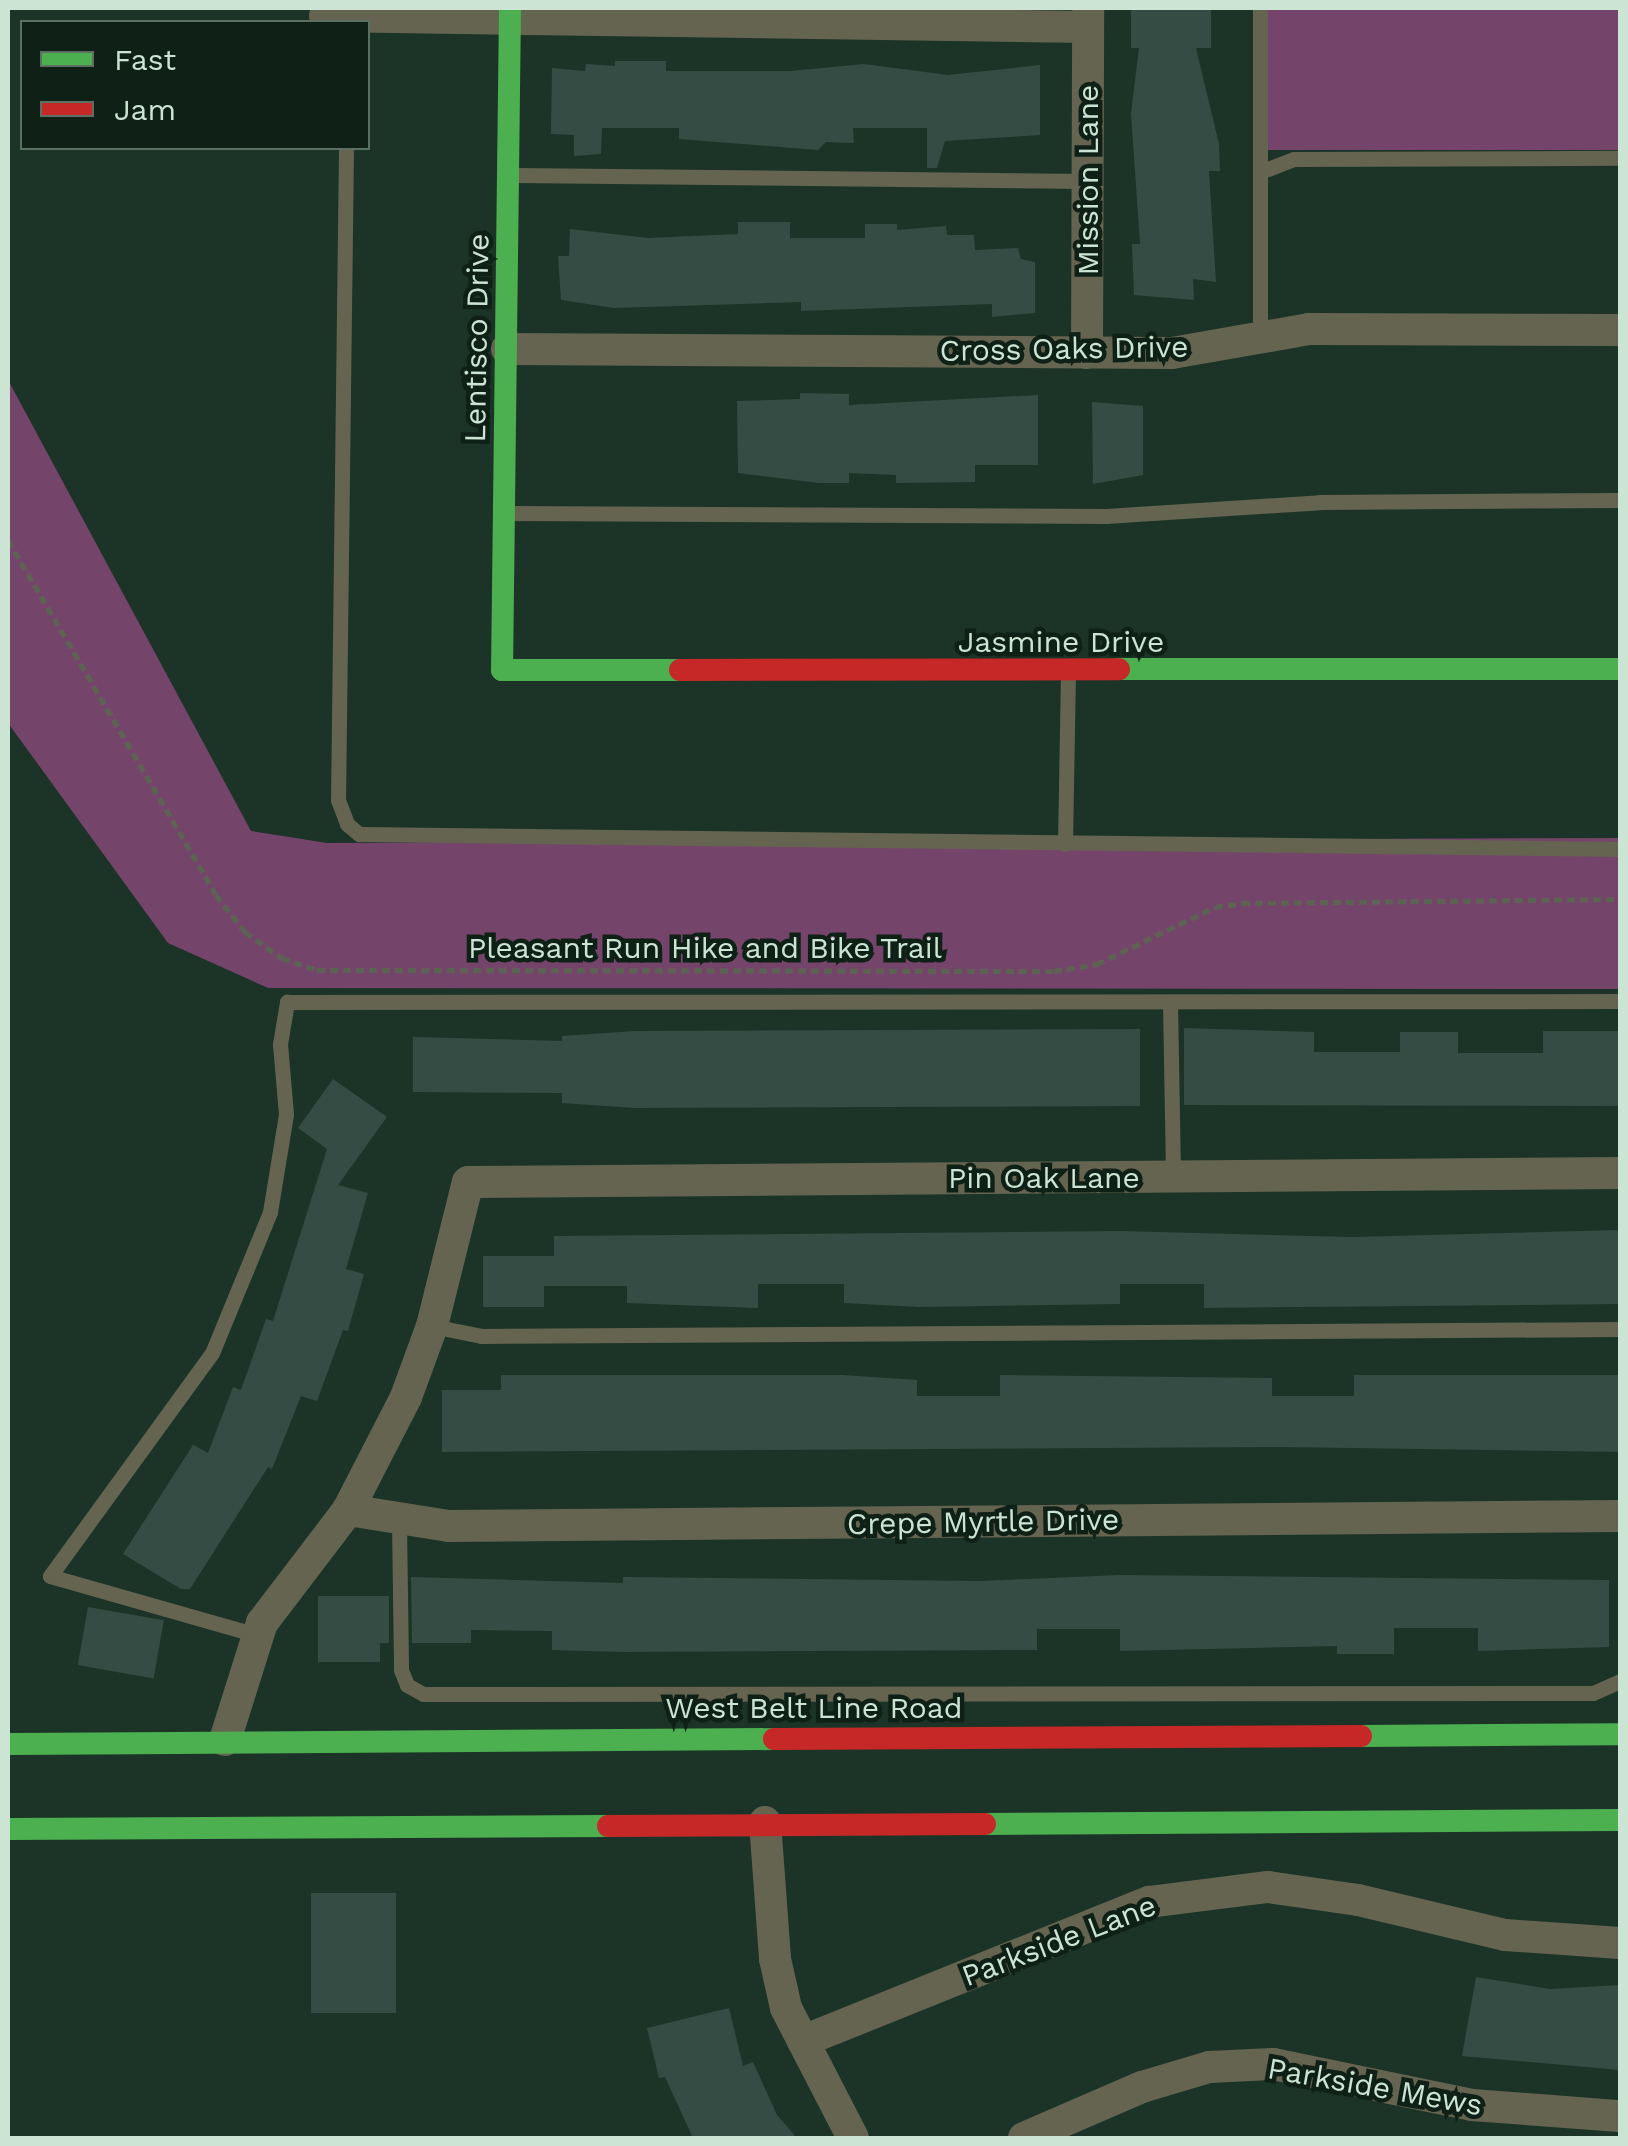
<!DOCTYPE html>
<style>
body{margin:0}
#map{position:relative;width:1628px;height:2146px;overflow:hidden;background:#1c3427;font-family:"Work Sans",sans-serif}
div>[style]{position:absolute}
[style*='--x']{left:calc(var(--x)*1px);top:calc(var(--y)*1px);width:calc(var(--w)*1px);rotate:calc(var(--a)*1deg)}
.green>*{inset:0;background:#75446b;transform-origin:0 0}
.building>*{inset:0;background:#344c44;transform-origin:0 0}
.path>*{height:5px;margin-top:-2.5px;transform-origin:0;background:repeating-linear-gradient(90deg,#5d6353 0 8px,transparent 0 13px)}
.lane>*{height:15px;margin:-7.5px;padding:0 7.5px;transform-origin:7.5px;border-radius:7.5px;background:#656451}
.street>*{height:32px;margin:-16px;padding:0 16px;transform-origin:16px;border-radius:16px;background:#656451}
.fast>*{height:22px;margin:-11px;padding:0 11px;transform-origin:11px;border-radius:11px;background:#4caf50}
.jam>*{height:22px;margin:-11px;padding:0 11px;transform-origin:11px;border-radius:11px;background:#c62828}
span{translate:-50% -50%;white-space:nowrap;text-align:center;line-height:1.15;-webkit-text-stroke:9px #0f2116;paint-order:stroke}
.street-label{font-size:30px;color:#cce4d4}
.frame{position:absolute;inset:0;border:10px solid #cce4d4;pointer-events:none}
.legend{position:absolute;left:20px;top:20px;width:350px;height:130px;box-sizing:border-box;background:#0f2116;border:2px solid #5b6f62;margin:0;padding:12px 18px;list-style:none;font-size:30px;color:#cce4d4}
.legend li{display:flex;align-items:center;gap:20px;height:50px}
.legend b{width:50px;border:2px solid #5b6f62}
</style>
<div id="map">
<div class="green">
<div style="left:1264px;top:8px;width:356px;height:142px"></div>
<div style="clip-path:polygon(8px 380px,251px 831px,327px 843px,1620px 838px,1620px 989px,268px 988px,168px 943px,8px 723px)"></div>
</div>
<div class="building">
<div style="clip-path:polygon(1131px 8px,1211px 8px,1211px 48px,1196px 48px,1219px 144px,1220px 171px,1209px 171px,1216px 282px,1193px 279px,1194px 300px,1134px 295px,1132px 244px,1140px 244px,1131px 113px,1139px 48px,1131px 48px)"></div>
<div style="clip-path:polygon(615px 61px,666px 61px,666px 71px,791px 71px,864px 64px,948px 75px,1040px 65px,1040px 135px,945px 141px,937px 168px,927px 168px,927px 128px,853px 128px,854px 143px,826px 142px,818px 150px,679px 139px,679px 128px,602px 128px,601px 154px,574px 156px,574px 135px,551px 134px,552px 68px,585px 71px,586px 64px,615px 66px)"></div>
<div style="clip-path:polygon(738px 222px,790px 222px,790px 238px,865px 238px,865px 224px,897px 224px,897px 230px,946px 226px,947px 235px,974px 235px,975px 250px,1018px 248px,1021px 259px,1035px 262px,1035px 313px,992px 317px,992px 304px,801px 311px,801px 302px,614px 308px,561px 300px,558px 256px,569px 256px,570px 229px,648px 238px,738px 234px)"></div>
<div style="clip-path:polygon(800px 393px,849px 394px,849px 405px,1038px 395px,1038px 465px,975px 465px,975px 482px,896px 483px,896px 475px,849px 473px,849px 483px,819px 483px,738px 473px,737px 401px,800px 399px)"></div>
<div style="clip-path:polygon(1092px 402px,1143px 406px,1143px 475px,1093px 484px)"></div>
<div style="clip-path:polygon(1184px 1028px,1314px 1032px,1314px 1052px,1400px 1052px,1400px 1032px,1458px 1032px,1458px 1053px,1543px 1053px,1543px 1031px,1620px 1031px,1620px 1106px,1184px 1105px)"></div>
<div style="clip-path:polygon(1140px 1029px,1140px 1106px,635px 1108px,562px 1103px,562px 1093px,413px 1092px,413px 1037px,562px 1041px,562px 1036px,635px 1031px)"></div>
<div style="clip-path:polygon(333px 1079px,387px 1117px,338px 1185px,368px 1193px,346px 1269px,364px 1274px,348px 1331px,343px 1330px,317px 1401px,301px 1396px,272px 1469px,268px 1467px,190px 1589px,181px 1589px,123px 1554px,193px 1445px,208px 1453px,233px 1387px,241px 1390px,266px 1319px,273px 1321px,327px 1149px,298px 1128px)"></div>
<div style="clip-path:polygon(1620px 1230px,1620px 1304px,1204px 1308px,1204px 1284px,1120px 1284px,1120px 1304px,919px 1307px,844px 1303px,844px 1284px,758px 1284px,758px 1308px,627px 1303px,627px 1286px,544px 1286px,544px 1307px,483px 1307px,483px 1256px,554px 1256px,554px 1236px,1120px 1231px,1352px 1237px)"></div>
<div style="clip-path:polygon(501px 1375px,843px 1375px,917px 1380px,917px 1396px,1000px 1396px,1000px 1375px,1272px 1378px,1272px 1396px,1354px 1396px,1354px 1375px,1620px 1375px,1620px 1452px,1283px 1447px,442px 1452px,442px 1390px,501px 1390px)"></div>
<div style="clip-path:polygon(1120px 1575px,1609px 1580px,1609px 1647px,1478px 1651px,1478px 1628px,1394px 1628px,1394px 1654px,1337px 1654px,1337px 1646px,1120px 1651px,1120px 1629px,1037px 1629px,1037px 1650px,623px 1652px,552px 1650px,552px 1631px,471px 1630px,471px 1643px,412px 1643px,411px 1577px,623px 1583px,623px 1577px,980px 1581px)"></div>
<div style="clip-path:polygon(318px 1596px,389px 1596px,389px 1643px,380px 1643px,380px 1662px,318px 1662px)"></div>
<div style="left:88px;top:1607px;width:77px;height:59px;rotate:10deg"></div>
<div style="left:311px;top:1893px;width:85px;height:120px"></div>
<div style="clip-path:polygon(1476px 1977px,1550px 1989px,1620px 1985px,1620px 2070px,1462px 2056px)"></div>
<div style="clip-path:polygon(729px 2008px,743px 2066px,753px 2062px,777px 2115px,797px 2138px,693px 2138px,665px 2077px,659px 2078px,647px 2028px)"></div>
</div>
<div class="path">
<div style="--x:8;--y:540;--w:411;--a:59.6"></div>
<div style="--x:216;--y:895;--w:47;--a:51.9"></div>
<div style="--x:245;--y:932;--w:45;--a:35.1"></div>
<div style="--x:282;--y:958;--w:37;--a:19"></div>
<div style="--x:317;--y:970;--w:737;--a:0.08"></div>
<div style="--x:1054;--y:971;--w:44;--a:-9.2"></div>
<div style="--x:1097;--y:964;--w:131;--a:-25.8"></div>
<div style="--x:1215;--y:907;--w:27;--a:-8"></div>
<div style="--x:1242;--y:903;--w:378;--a:-0.6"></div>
</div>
<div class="lane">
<div style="--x:346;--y:148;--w:652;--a:90.7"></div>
<div style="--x:338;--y:800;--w:26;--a:69"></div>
<div style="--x:347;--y:824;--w:16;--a:40"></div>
<div style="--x:359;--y:834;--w:1261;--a:0.68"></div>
<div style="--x:1260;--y:172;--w:36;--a:-21"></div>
<div style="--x:1294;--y:159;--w:326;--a:-0.2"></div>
<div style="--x:513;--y:175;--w:574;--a:0.6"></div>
<div style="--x:1260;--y:339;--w:331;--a:-90"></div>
<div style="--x:510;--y:513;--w:596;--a:0.29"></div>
<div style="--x:1106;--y:516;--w:214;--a:-3.7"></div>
<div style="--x:1320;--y:502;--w:300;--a:-0.4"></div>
<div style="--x:1065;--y:844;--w:172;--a:-89"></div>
<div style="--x:1170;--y:1002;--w:175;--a:89"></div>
<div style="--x:432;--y:1326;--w:50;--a:11.5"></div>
<div style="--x:481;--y:1336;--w:1139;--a:-0.35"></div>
<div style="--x:399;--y:1522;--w:148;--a:89.2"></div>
<div style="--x:401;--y:1670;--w:16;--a:68"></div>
<div style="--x:407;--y:1685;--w:18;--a:29"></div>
<div style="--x:423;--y:1694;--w:1170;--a:-0.05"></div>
<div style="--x:1593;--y:1693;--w:30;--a:-24"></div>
<div style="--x:257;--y:1635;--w:215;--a:-164.1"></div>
<div style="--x:50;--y:1576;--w:276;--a:-54"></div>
<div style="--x:212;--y:1353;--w:152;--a:-67.6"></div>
<div style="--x:270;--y:1212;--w:99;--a:-80.7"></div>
<div style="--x:286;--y:1114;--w:70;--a:-94.9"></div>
<div style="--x:280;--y:1044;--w:43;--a:-80.5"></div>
<div style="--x:287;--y:1002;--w:1333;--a:-0.04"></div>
</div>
<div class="street">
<div style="--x:325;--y:16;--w:763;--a:0.83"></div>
<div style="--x:507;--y:349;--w:665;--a:0.34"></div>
<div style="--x:1172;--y:353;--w:139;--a:-9.9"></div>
<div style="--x:1309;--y:329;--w:311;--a:0.2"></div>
<div style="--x:1087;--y:353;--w:345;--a:-89.8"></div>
<div style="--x:348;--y:1510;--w:102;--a:9"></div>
<div style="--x:449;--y:1526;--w:1171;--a:-0.49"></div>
<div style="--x:225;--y:1740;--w:123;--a:-72.5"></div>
<div style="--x:262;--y:1623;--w:142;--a:-52.7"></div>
<div style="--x:348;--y:1510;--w:127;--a:-62.8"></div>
<div style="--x:406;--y:1397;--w:76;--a:-69.9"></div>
<div style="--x:432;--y:1326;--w:148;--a:-76"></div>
<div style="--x:468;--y:1182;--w:1152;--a:-0.45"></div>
<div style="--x:765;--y:1822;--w:137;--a:85.8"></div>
<div style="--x:775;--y:1959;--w:50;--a:77.3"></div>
<div style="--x:786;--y:2008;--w:146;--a:62.7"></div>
<div style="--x:803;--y:2041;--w:373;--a:-21.9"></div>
<div style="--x:1149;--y:1902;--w:120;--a:-7.2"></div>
<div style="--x:1268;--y:1887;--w:91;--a:8.2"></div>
<div style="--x:1358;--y:1900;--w:151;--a:13.4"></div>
<div style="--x:1505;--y:1935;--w:115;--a:4"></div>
<div style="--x:1024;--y:2138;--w:129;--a:-23.4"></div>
<div style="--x:1142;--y:2087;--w:70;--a:-16.6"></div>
<div style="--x:1209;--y:2067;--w:64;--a:-2.7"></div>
<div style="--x:1273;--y:2064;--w:203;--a:11.6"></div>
<div style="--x:1472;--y:2105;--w:148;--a:4.3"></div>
</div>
<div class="fast">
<div style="--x:510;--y:8;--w:662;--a:90.69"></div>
<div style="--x:502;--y:670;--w:178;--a:0"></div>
<div style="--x:1119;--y:669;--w:501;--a:0"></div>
<div style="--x:1361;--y:1736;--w:259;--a:-0.4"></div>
<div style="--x:8;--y:1744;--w:766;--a:-0.37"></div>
<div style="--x:985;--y:1824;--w:635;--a:-0.36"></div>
<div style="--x:8;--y:1829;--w:600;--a:-0.29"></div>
</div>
<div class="jam">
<div style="--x:680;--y:670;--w:439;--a:-0.1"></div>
<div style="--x:774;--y:1739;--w:587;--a:-0.29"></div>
<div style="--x:608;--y:1826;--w:377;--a:-0.3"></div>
</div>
<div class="street-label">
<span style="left:1088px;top:180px;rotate:-90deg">Mission Lane</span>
<span style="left:477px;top:338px;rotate:-89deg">Lentisco Drive</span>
<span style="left:1064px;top:349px;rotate:-1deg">Cross Oaks Drive</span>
<span style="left:1061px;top:642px">Jasmine Drive</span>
<span style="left:705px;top:948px">Pleasant Run Hike and Bike Trail</span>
<span style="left:1044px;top:1178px">Pin Oak Lane</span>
<span style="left:983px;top:1522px;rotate:-1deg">Crepe Myrtle Drive</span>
<span style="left:814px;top:1708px">West Belt Line Road</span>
<span style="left:1059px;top:1941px;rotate:-21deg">Parkside Lane</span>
<span style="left:1375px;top:2087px;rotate:10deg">Parkside Mews</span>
</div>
<div class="frame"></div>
<ul class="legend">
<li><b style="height:12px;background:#4caf50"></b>Fast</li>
<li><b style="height:12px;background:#c62828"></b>Jam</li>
</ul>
</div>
